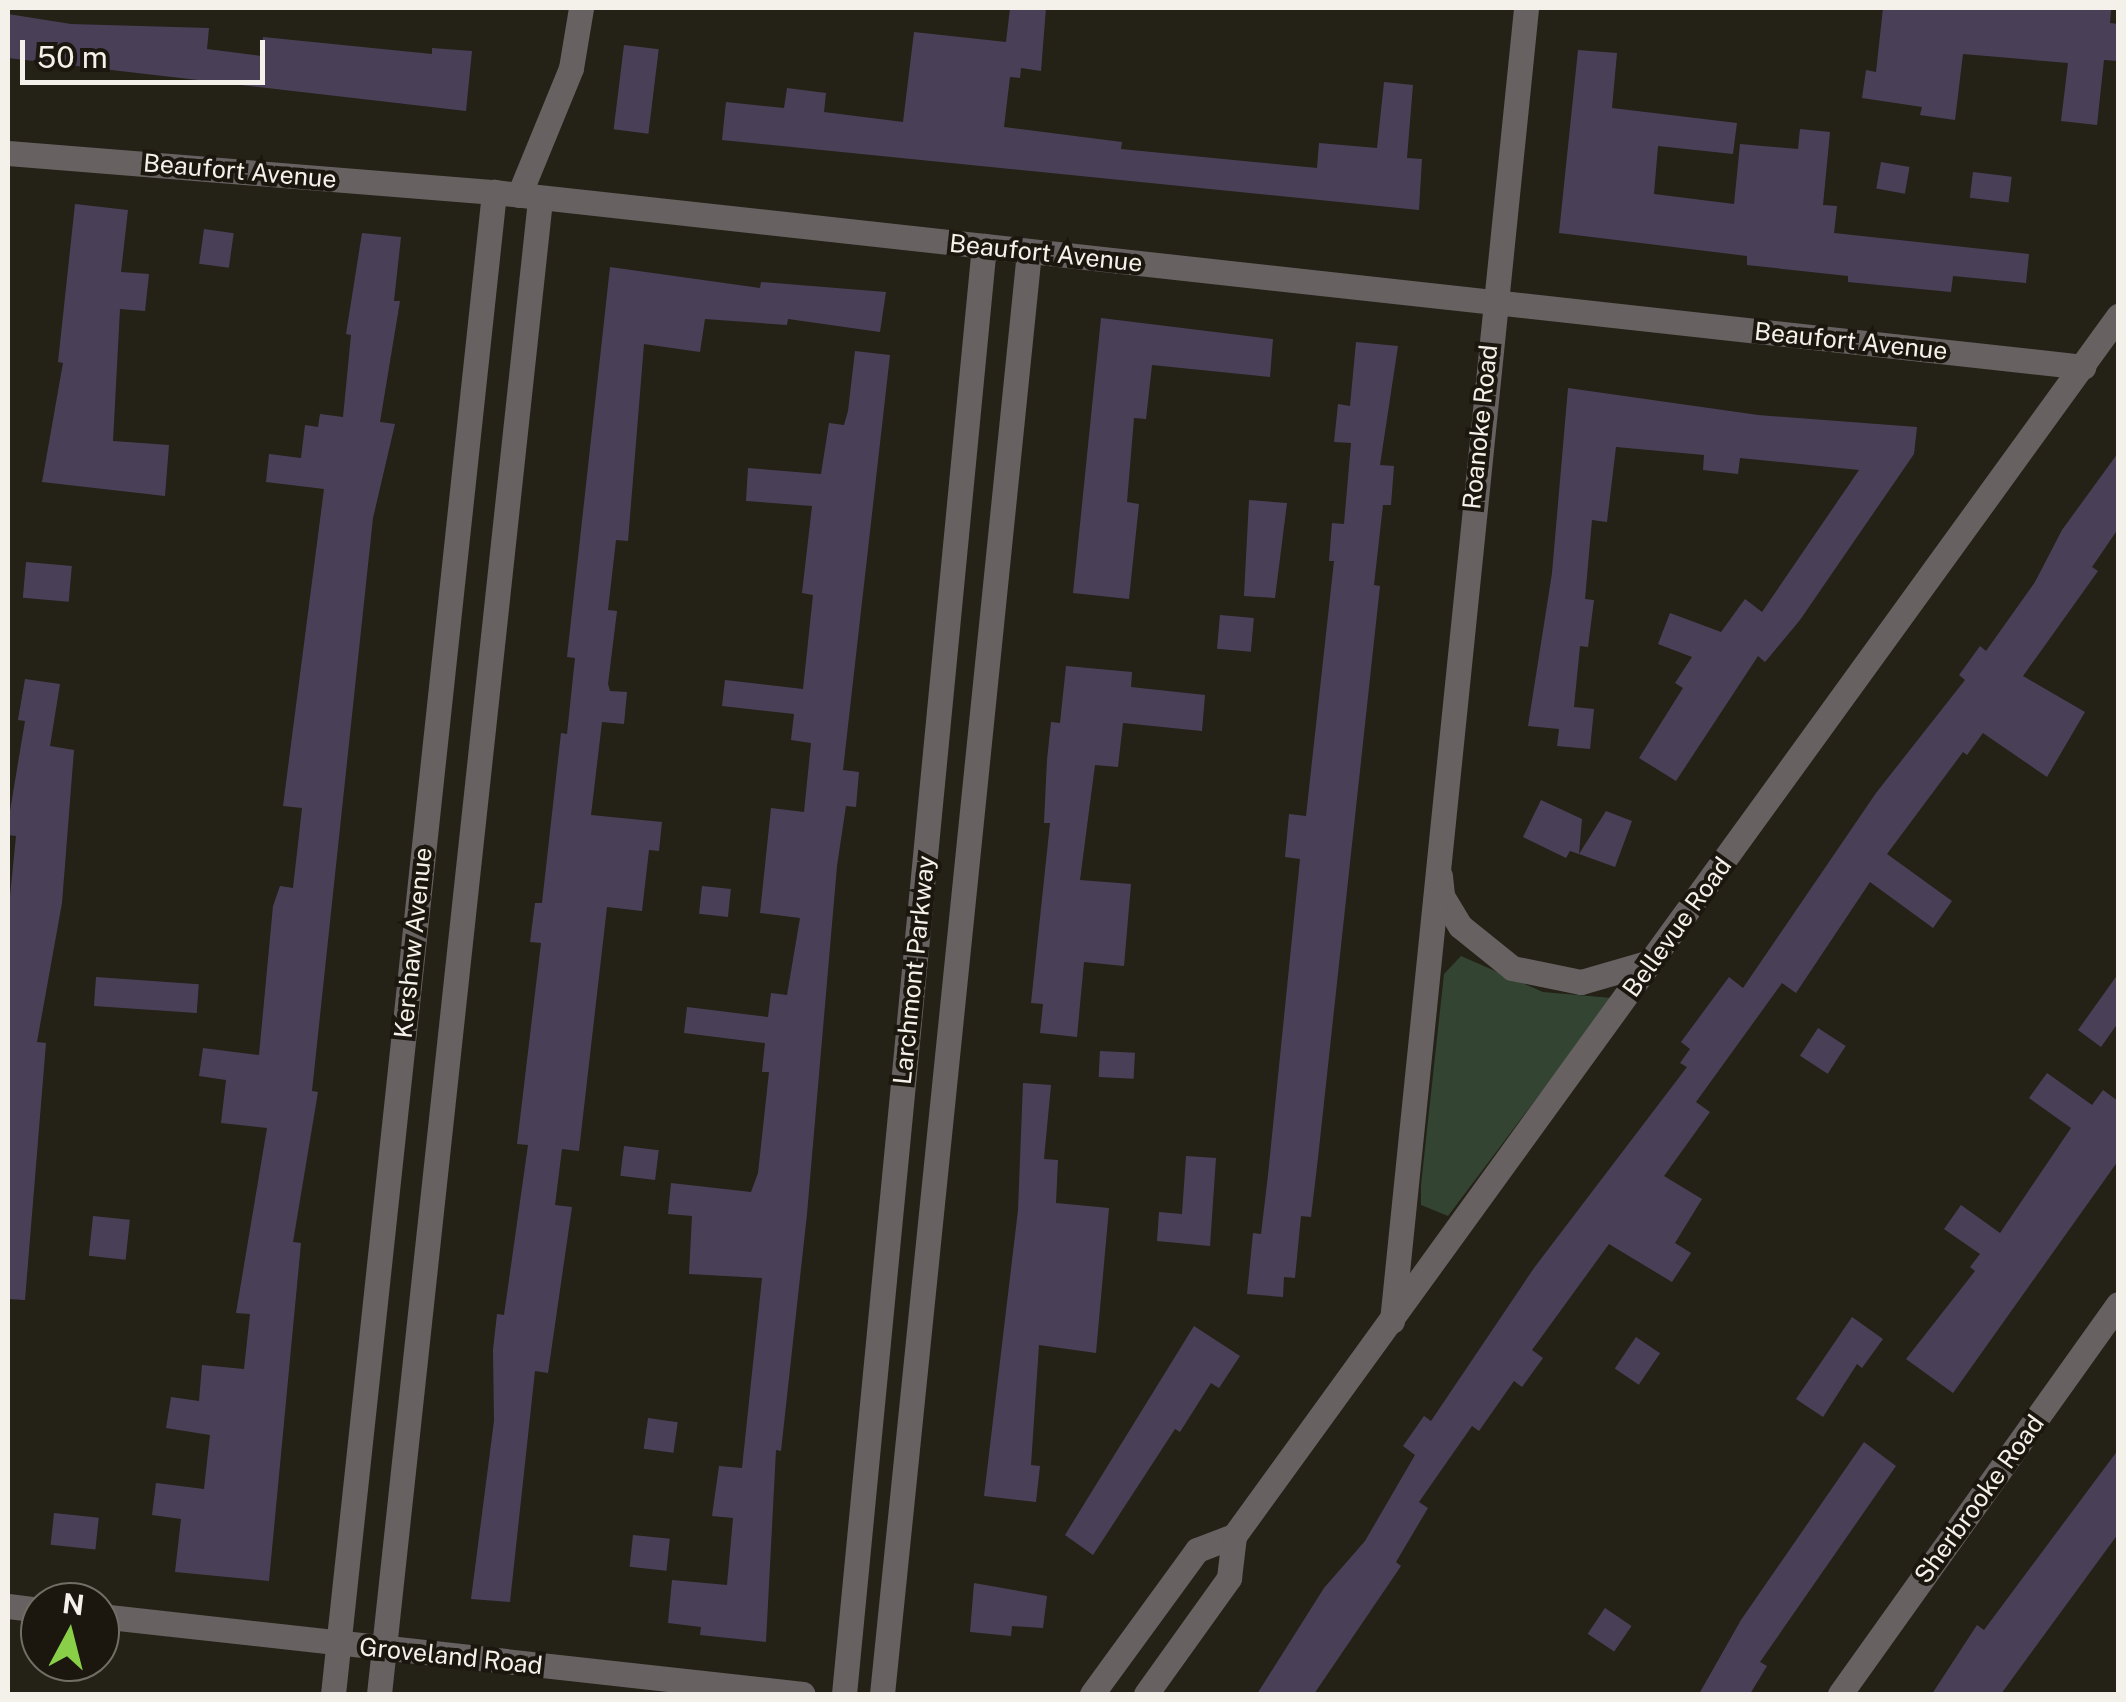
<!DOCTYPE html>
<style>
body{margin:0}
#map{position:relative;width:2126px;height:1702px;overflow:hidden;background:#242117;font-family:"Public Sans",sans-serif}
div>[style]{position:absolute}
[style*='--x']{left:calc(var(--x)*1px);top:calc(var(--y)*1px);width:calc(var(--w)*1px);rotate:calc(var(--a)*1deg)}
.green>*{inset:0;background:#334432}
.building>*{inset:0;background:#494058;transform-origin:0 0}
.street>*{height:25px;margin:-12.5px;padding:0 12.5px;transform-origin:12.5px;border-radius:12.5px;background:#676161}
span{translate:-50% -50%;white-space:nowrap;text-align:center;line-height:1.15;-webkit-text-stroke:8px #1b170e;paint-order:stroke}
.street-label{font-size:25px;color:#f3f1ea}
.frame{position:absolute;inset:0;border:10px solid #f3f1ea;pointer-events:none}
.north{position:absolute;left:20px;top:1582px;width:100px;height:100px;box-sizing:border-box;background:#1b170e;border:2px solid #716e66;border-radius:50%;rotate:7deg;font-size:28px;font-weight:700;line-height:40px;text-align:center;color:#f3f1ea}
.north::after{content:'';display:block;margin:auto;width:35px;height:45px;background:#89cf48;clip-path:polygon(50% 0,100% 100%,50% 72%,0 100%)}
.scale{position:absolute;left:20px;top:40px;width:245px;height:45px;box-sizing:border-box;border:5px solid #f3f1ea;border-top:0;padding-left:12px;font-size:30px;line-height:35px;white-space:nowrap;color:#f3f1ea;-webkit-text-stroke:8px #1b170e;paint-order:stroke}
</style>
<div id="map">
<div class="green">
<div style="clip-path:polygon(1461px 956px,1543px 992px,1612px 998px,1448px 1216px,1421px 1205px,1421px 1185px,1444px 974px)"></div>
</div>
<div class="building">
<div style="clip-path:polygon(1010px 8px,1046px 8px,1041px 71px,1021px 68px,1020px 78px,1010px 77px,1004px 127px,1122px 142px,1121px 149px,1317px 168px,1319px 143px,1377px 148px,1384px 82px,1413px 85px,1407px 158px,1422px 159px,1419px 210px,722px 140px,726px 102px,784px 108px,787px 88px,826px 93px,824px 112px,903px 122px,914px 32px,1006px 42px)"></div>
<div style="clip-path:polygon(1883px 8px,2111px 10px,2110px 23px,2118px 24px,2118px 61px,2104px 60px,2097px 125px,2061px 121px,2068px 63px,1963px 54px,1955px 120px,1920px 115px,1922px 107px,1862px 98px,1866px 70px,1876px 72px)"></div>
<div style="clip-path:polygon(8px 14px,71px 24px,209px 28px,207px 49px,261px 56px,263px 37px,432px 54px,432px 48px,472px 51px,466px 111px,8px 58px)"></div>
<div style="left:624px;top:45px;width:35px;height:85px;rotate:7deg"></div>
<div style="clip-path:polygon(1578px 50px,1617px 53px,1612px 108px,1737px 123px,1733px 154px,1658px 146px,1654px 194px,1734px 204px,1740px 144px,1798px 149px,1800px 129px,1830px 132px,1823px 205px,1837px 206px,1834px 233px,2029px 254px,2026px 283px,1953px 276px,1951px 292px,1848px 282px,1848px 276px,1747px 265px,1747px 256px,1559px 233px)"></div>
<div style="left:1881px;top:162px;width:29px;height:27px;rotate:10deg"></div>
<div style="left:1973px;top:172px;width:39px;height:26px;rotate:7deg"></div>
<div style="clip-path:polygon(75px 204px,128px 210px,121px 272px,149px 274px,145px 311px,120px 309px,113px 441px,169px 445px,165px 496px,42px 482px,63px 363px,58px 362px)"></div>
<div style="left:204px;top:229px;width:30px;height:35px;rotate:8deg"></div>
<div style="clip-path:polygon(362px 233px,401px 237px,394px 301px,400px 301px,380px 422px,395px 424px,373px 518px,312px 1091px,318px 1092px,293px 1242px,301px 1243px,269px 1581px,175px 1572px,181px 1519px,152px 1515px,156px 1483px,204px 1489px,210px 1435px,166px 1428px,171px 1397px,199px 1401px,202px 1365px,244px 1369px,250px 1314px,236px 1313px,267px 1128px,221px 1123px,226px 1080px,199px 1076px,203px 1048px,259px 1055px,273px 906px,280px 886px,293px 888px,302px 808px,283px 806px,324px 489px,266px 482px,269px 454px,301px 458px,305px 425px,318px 427px,320px 414px,343px 417px,351px 335px,346px 334px)"></div>
<div style="clip-path:polygon(610px 267px,760px 288px,761px 282px,886px 292px,880px 332px,788px 319px,787px 325px,705px 319px,700px 352px,644px 344px,628px 541px,616px 540px,608px 610px,617px 611px,608px 684px,610px 691px,627px 692px,624px 724px,602px 722px,591px 815px,662px 822px,659px 851px,649px 850px,642px 911px,607px 907px,579px 1151px,562px 1149px,555px 1205px,572px 1207px,548px 1373px,535px 1371px,510px 1602px,471px 1599px,494px 1421px,493px 1350px,497px 1314px,504px 1315px,528px 1145px,517px 1144px,541px 943px,530px 942px,535px 903px,542px 903px,561px 733px,567px 734px,575px 658px,567px 657px)"></div>
<div style="clip-path:polygon(1101px 318px,1273px 339px,1270px 377px,1152px 365px,1146px 419px,1134px 418px,1127px 502px,1139px 504px,1129px 599px,1073px 593px)"></div>
<div style="clip-path:polygon(1356px 342px,1398px 346px,1380px 465px,1394px 466px,1391px 505px,1383px 505px,1374px 585px,1380px 586px,1318px 1158px,1311px 1217px,1301px 1216px,1295px 1278px,1284px 1277px,1283px 1297px,1247px 1294px,1253px 1233px,1261px 1234px,1268px 1175px,1300px 859px,1285px 857px,1289px 814px,1306px 816px,1334px 561px,1329px 561px,1332px 523px,1344px 524px,1351px 443px,1334px 442px,1338px 404px,1350px 406px)"></div>
<div style="clip-path:polygon(855px 351px,890px 355px,843px 770px,859px 772px,856px 807px,846px 806px,837px 866px,807px 1214px,781px 1451px,776px 1450px,766px 1642px,700px 1635px,701px 1627px,668px 1623px,672px 1580px,727px 1585px,733px 1518px,712px 1516px,719px 1466px,742px 1468px,762px 1278px,689px 1274px,692px 1216px,668px 1214px,671px 1183px,751px 1192px,758px 1173px,769px 1072px,762px 1072px,765px 1043px,684px 1033px,687px 1007px,768px 1017px,771px 993px,787px 995px,800px 918px,760px 913px,771px 808px,804px 812px,811px 743px,791px 740px,794px 714px,722px 706px,725px 680px,803px 689px,813px 595px,802px 593px,812px 506px,746px 501px,748px 468px,821px 474px,829px 423px,844px 425px,848px 411px)"></div>
<div style="clip-path:polygon(1568px 388px,1758px 415px,1917px 427px,1914px 454px,1800px 620px,1765px 662px,1758px 656px,1676px 781px,1639px 758px,1683px 688px,1675px 683px,1692px 657px,1658px 644px,1670px 613px,1721px 632px,1745px 599px,1762px 612px,1859px 470px,1740px 458px,1738px 474px,1703px 470px,1704px 455px,1616px 447px,1607px 522px,1592px 520px,1585px 599px,1594px 600px,1588px 647px,1580px 646px,1574px 707px,1594px 709px,1590px 749px,1557px 746px,1559px 729px,1528px 726px,1552px 573px)"></div>
<div style="clip-path:polygon(2118px 453px,2118px 529px,2092px 567px,2098px 571px,2023px 676px,2085px 712px,2047px 777px,1983px 733px,1967px 755px,1963px 752px,1887px 854px,1952px 901px,1933px 928px,1870px 882px,1796px 993px,1782px 983px,1696px 1102px,1710px 1112px,1664px 1176px,1702px 1199px,1675px 1243px,1691px 1253px,1672px 1282px,1609px 1244px,1532px 1350px,1543px 1358px,1522px 1387px,1514px 1381px,1479px 1431px,1472px 1426px,1419px 1502px,1428px 1508px,1396px 1562px,1401px 1566px,1314px 1694px,1257px 1694px,1324px 1588px,1365px 1541px,1415px 1455px,1403px 1446px,1424px 1416px,1431px 1421px,1534px 1268px,1687px 1067px,1680px 1063px,1690px 1049px,1681px 1042px,1729px 977px,1743px 988px,1876px 793px,1965px 680px,1959px 675px,1980px 646px,1986px 651px,2035px 582px,2062px 530px)"></div>
<div style="clip-path:polygon(1249px 500px,1287px 503px,1275px 598px,1244px 596px)"></div>
<div style="left:26px;top:562px;width:46px;height:36px;rotate:5deg"></div>
<div style="left:1220px;top:615px;width:34px;height:34px;rotate:5deg"></div>
<div style="clip-path:polygon(1066px 666px,1132px 672px,1131px 687px,1205px 695px,1202px 731px,1123px 723px,1118px 767px,1095px 765px,1080px 880px,1131px 884px,1124px 966px,1084px 962px,1077px 1037px,1040px 1033px,1043px 1004px,1031px 1003px,1050px 823px,1044px 823px,1047px 760px,1051px 722px,1060px 723px)"></div>
<div style="clip-path:polygon(25px 679px,60px 684px,50px 746px,74px 750px,62px 903px,37px 1042px,46px 1043px,25px 1300px,8px 1299px,8px 916px,16px 836px,8px 835px,8px 823px,25px 721px,18px 720px)"></div>
<div style="clip-path:polygon(1541px 800px,1582px 819px,1579px 854px,1570px 851px,1566px 858px,1523px 837px)"></div>
<div style="clip-path:polygon(1606px 811px,1632px 821px,1615px 867px,1579px 854px)"></div>
<div style="left:702px;top:886px;width:29px;height:28px;rotate:6deg"></div>
<div style="clip-path:polygon(2118px 974px,2118px 1023px,2101px 1047px,2078px 1030px)"></div>
<div style="left:96px;top:977px;width:103px;height:29px;rotate:4deg"></div>
<div style="left:1818px;top:1028px;width:33px;height:33px;rotate:33deg"></div>
<div style="left:1100px;top:1051px;width:35px;height:26px;rotate:3deg"></div>
<div style="clip-path:polygon(2047px 1073px,2092px 1105px,2103px 1090px,2118px 1101px,2118px 1161px,1953px 1393px,1906px 1359px,1975px 1271px,1970px 1267px,1980px 1254px,1944px 1229px,1961px 1205px,2000px 1233px,2071px 1128px,2029px 1098px)"></div>
<div style="clip-path:polygon(1023px 1083px,1051px 1085px,1044px 1159px,1058px 1160px,1056px 1203px,1109px 1208px,1096px 1353px,1039px 1345px,1031px 1465px,1040px 1466px,1036px 1502px,984px 1496px,1018px 1210px)"></div>
<div style="left:624px;top:1146px;width:35px;height:30px;rotate:7deg"></div>
<div style="clip-path:polygon(1186px 1156px,1216px 1158px,1210px 1246px,1157px 1241px,1159px 1212px,1182px 1214px)"></div>
<div style="left:93px;top:1216px;width:37px;height:40px;rotate:6deg"></div>
<div style="clip-path:polygon(1852px 1317px,1883px 1339px,1862px 1368px,1857px 1364px,1823px 1417px,1796px 1399px)"></div>
<div style="clip-path:polygon(1194px 1326px,1240px 1356px,1219px 1388px,1211px 1383px,1180px 1432px,1175px 1429px,1093px 1555px,1065px 1535px)"></div>
<div style="left:1636px;top:1337px;width:29px;height:38px;rotate:34deg"></div>
<div style="left:648px;top:1418px;width:30px;height:31px;rotate:8deg"></div>
<div style="clip-path:polygon(1864px 1442px,1896px 1466px,1760px 1662px,1767px 1666px,1750px 1694px,1699px 1694px,1741px 1620px)"></div>
<div style="clip-path:polygon(2118px 1450px,2118px 1534px,2001px 1694px,1932px 1694px,1977px 1625px,1984px 1630px)"></div>
<div style="left:54px;top:1513px;width:45px;height:32px;rotate:6deg"></div>
<div style="left:633px;top:1535px;width:37px;height:32px;rotate:6deg"></div>
<div style="clip-path:polygon(974px 1583px,1047px 1596px,1043px 1628px,1012px 1626px,1011px 1636px,970px 1632px)"></div>
<div style="left:1605px;top:1608px;width:32px;height:31px;rotate:34deg"></div>
</div>
<div class="street">
<div style="--x:8;--y:153;--w:488;--a:4.6"></div>
<div style="--x:494;--y:192;--w:1599;--a:6.28"></div>
<div style="--x:519;--y:195;--w:137;--a:-67.7"></div>
<div style="--x:571;--y:68;--w:61;--a:-80.5"></div>
<div style="--x:1440;--y:876;--w:20;--a:84"></div>
<div style="--x:1442;--y:896;--w:35;--a:59"></div>
<div style="--x:1460;--y:926;--w:67;--a:38.9"></div>
<div style="--x:1512;--y:968;--w:70;--a:11.5"></div>
<div style="--x:1581;--y:982;--w:72;--a:-16.2"></div>
<div style="--x:1392;--y:1321;--w:1320;--a:-84.17"></div>
<div style="--x:8;--y:1606;--w:32;--a:7"></div>
<div style="--x:100;--y:1616;--w:707;--a:6.33"></div>
<div style="--x:333;--y:1694;--w:1511;--a:-83.88"></div>
<div style="--x:379;--y:1694;--w:1504;--a:-83.85"></div>
<div style="--x:844;--y:1694;--w:1455;--a:-84.48"></div>
<div style="--x:882;--y:1694;--w:1450;--a:-84.18"></div>
<div style="--x:1092;--y:1694;--w:178;--a:-53.9"></div>
<div style="--x:1197;--y:1550;--w:40;--a:-21"></div>
<div style="--x:1146;--y:1694;--w:143;--a:-54.4"></div>
<div style="--x:1229;--y:1578;--w:42;--a:-83.2"></div>
<div style="--x:1234;--y:1536;--w:1507;--a:-54.07"></div>
<div style="--x:1840;--y:1694;--w:479;--a:-54.5"></div>
</div>
<div class="street-label">
<span style="left:240px;top:171px;rotate:5deg">Beaufort Avenue</span>
<span style="left:1046px;top:253px;rotate:6deg">Beaufort Avenue</span>
<span style="left:1851px;top:341px;rotate:6deg">Beaufort Avenue</span>
<span style="left:1480px;top:427px;rotate:-84deg">Roanoke Road</span>
<span style="left:1677px;top:927px;rotate:-54deg">Bellevue Road</span>
<span style="left:413px;top:943px;rotate:-84deg">Kershaw Avenue</span>
<span style="left:914px;top:970px;rotate:-84deg">Larchmont Parkway</span>
<span style="left:1979px;top:1499px;rotate:-54deg">Sherbrooke Road</span>
<span style="left:451px;top:1656px;rotate:6deg">Groveland Road</span>
</div>
<div class="frame"></div>
<div class="north">N</div>
<div class="scale">50 m</div>
</div>
